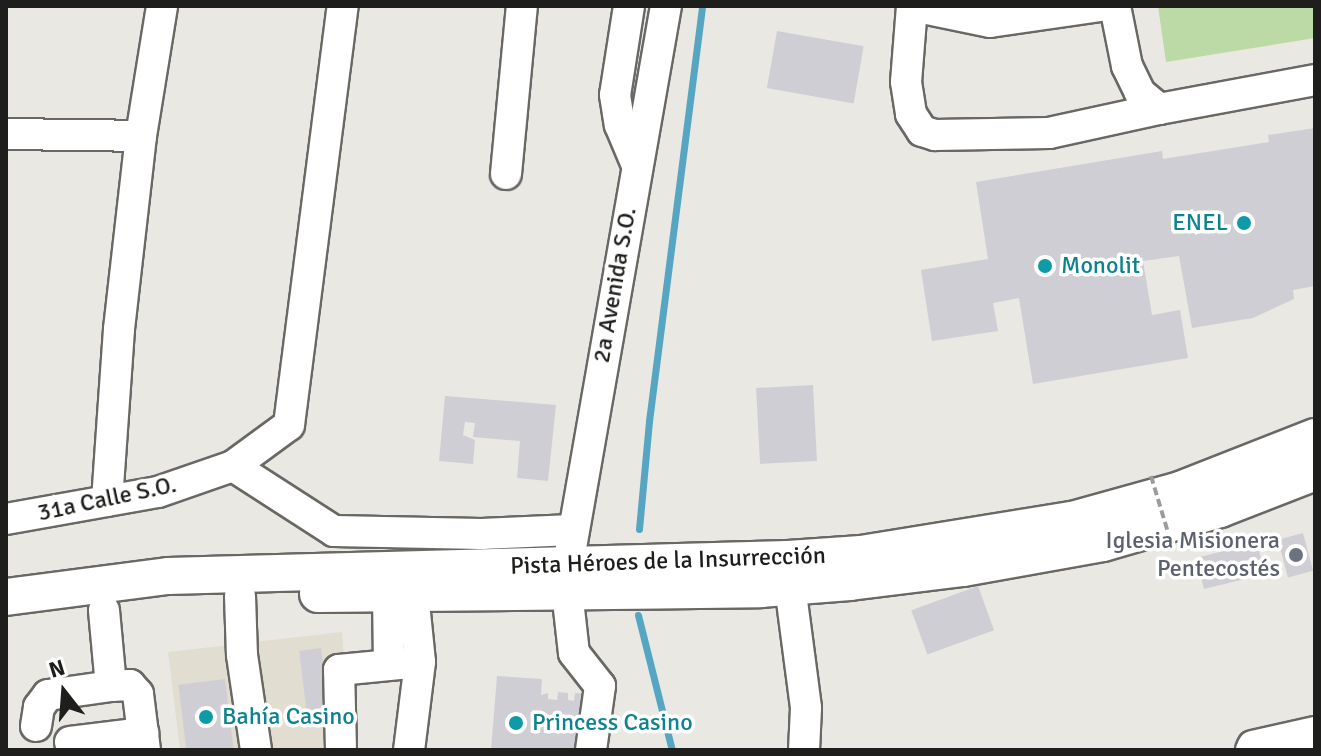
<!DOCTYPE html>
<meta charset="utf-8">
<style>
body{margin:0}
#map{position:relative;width:1321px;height:756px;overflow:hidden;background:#e9e8e3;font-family:Signika,sans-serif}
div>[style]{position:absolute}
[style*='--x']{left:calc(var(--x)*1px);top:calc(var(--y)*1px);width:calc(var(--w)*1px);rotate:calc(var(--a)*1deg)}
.built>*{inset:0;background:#e1ddd1}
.green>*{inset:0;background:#bcdaa5}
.stream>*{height:7px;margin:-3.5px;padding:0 3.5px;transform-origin:3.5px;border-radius:3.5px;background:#56a5c2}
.building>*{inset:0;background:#cfced4;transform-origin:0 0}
.roads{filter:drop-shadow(2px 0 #696863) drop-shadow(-2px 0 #696863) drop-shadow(0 2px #696863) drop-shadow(0 -2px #696863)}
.minor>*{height:30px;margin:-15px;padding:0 15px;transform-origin:15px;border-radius:15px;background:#fff}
.major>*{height:36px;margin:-18px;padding:0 18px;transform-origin:18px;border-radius:18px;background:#fff}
.path-bridge>*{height:4px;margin-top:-2px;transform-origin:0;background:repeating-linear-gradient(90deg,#9c9b98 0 8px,transparent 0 12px)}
.dots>*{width:22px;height:22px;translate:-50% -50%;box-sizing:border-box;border:4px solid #fff;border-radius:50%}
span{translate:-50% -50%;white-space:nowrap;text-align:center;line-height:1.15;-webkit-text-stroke:7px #fff;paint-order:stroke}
.culture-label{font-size:24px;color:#0d838f}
.right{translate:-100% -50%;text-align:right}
.left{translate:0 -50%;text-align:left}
.street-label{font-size:24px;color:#1e1e1c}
.worship-label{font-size:24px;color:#5b616d}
.frame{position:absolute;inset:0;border:8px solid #1e1e1c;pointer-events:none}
.north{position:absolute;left:24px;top:652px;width:80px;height:80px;-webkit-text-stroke:6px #fff;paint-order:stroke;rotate:343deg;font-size:22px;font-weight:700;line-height:32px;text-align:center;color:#1e1e1c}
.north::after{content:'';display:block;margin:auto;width:28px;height:36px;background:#1e1e1c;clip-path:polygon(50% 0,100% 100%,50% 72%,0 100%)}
</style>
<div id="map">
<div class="built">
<div style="clip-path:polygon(342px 632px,351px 750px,180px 750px,168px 652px)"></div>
</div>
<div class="green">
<div style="clip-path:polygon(1158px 6px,1315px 6px,1315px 38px,1166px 62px)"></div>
</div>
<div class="stream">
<div style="--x:639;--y:529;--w:108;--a:-84.7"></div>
<div style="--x:649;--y:421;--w:418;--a:-82.7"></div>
<div style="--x:638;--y:615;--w:139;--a:75.9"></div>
</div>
<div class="building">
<div style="left:777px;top:31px;width:88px;height:58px;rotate:10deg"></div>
<div style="clip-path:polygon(1315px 128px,1315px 286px,1293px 290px,1294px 299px,1253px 318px,1192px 328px,1179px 256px,1143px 261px,1152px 315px,1180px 310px,1188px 358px,1033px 384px,1019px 298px,993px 303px,998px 331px,932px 341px,921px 270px,988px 259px,976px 182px,1162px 151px,1163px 159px,1269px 142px,1268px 135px)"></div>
<div style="left:813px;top:385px;width:76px;height:57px;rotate:87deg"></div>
<div style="clip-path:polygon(445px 396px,556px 405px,548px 481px,517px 478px,520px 441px,473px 437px,475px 423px,465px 422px,463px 435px,475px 440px,473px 464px,439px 461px)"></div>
<div style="left:1303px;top:533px;width:39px;height:26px;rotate:75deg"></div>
<div style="clip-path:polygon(1255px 535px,1265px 574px,1204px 589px,1196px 558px,1236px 548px,1234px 541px)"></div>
<div style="left:978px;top:586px;width:47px;height:71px;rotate:70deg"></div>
<div style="left:321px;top:648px;width:70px;height:22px;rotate:83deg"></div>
<div style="clip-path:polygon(497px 676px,542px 679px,541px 695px,548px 693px,548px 699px,557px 700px,558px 692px,568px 693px,568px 700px,574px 701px,575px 693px,586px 694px,580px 750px,491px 750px)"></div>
<div style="left:225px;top:679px;width:72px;height:47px;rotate:83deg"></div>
</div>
<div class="roads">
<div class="minor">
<div style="--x:629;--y:6;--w:90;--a:98.9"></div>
<div style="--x:615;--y:95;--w:30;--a:81"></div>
<div style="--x:620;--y:125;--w:41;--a:67.2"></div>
<div style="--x:912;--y:6;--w:76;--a:94.5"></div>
<div style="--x:906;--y:82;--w:32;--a:81"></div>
<div style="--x:911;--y:114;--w:20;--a:57"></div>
<div style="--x:922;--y:131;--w:14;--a:17"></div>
<div style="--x:935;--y:135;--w:114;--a:-1"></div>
<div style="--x:1049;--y:133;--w:113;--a:-12.3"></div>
<div style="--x:913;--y:6;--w:79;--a:11.7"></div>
<div style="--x:990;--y:22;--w:112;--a:-8.2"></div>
<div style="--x:1115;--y:6;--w:61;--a:78.7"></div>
<div style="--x:1127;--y:66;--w:30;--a:64"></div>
<div style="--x:1140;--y:93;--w:25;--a:40"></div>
<div style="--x:1159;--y:109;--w:159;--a:-10.5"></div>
<div style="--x:6;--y:134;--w:135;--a:0.8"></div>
<div style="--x:506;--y:174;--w:169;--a:-84.6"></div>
<div style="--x:233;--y:466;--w:120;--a:32.8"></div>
<div style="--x:334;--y:531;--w:147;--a:1.2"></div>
<div style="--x:481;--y:534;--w:91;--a:-2.5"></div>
<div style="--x:107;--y:501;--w:172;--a:-86"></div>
<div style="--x:119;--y:329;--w:194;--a:-83.5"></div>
<div style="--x:141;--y:136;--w:132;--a:-80.8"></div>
<div style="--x:6;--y:519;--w:154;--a:-10.1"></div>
<div style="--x:158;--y:492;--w:79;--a:-19.1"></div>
<div style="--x:233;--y:466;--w:69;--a:-36.2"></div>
<div style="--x:289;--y:425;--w:422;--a:-82.7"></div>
<div style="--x:568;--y:565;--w:568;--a:-80.06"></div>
<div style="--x:790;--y:586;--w:123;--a:82.5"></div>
<div style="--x:806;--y:708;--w:42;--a:92.7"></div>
<div style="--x:567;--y:591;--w:62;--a:83.6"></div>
<div style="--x:574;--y:653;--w:42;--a:51.8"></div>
<div style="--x:600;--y:686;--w:65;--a:98"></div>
<div style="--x:388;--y:593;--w:70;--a:89.2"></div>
<div style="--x:413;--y:593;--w:69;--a:84.2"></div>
<div style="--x:240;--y:596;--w:59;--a:88.1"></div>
<div style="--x:242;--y:655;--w:96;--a:81.6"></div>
<div style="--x:111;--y:686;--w:19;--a:-3"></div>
<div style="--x:130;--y:685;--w:12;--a:48"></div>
<div style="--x:138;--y:694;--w:56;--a:82.9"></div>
<div style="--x:36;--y:726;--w:19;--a:-81"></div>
<div style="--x:39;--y:707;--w:15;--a:-53"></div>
<div style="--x:48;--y:695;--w:64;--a:-8.1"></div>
<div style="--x:111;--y:686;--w:76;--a:-95.3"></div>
<div style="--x:70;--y:742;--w:74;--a:-7"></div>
<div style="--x:341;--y:750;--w:80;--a:-91.4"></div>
<div style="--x:339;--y:670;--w:81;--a:-5.6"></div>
<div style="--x:420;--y:662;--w:89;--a:97.1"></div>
<div style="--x:1251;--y:750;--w:4;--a:-63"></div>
<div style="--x:1253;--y:746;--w:64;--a:-12.7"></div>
</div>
<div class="major">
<div style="--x:318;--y:594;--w:442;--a:-0.6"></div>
<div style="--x:760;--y:589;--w:90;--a:-4.4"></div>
<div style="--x:850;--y:582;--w:114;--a:-7.1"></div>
<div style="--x:963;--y:568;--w:142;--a:-10.1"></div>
<div style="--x:1103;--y:543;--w:122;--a:-16.2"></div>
<div style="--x:1220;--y:509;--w:102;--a:-21.3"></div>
<div style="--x:6;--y:597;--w:163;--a:-7.4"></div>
<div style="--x:168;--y:576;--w:620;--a:-1.57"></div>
<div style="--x:788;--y:559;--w:73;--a:-3.9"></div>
<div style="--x:861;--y:554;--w:214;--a:-9.2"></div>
<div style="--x:1072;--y:520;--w:112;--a:-15.5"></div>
<div style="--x:1180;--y:490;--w:145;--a:-21.4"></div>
</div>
</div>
<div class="path-bridge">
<div style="--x:1151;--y:476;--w:76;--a:73.2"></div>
</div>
<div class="dots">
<div style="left:1244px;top:223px;background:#0f9aa8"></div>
<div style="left:1045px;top:266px;background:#0f9aa8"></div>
<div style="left:1296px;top:555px;background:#6b7280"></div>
<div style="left:206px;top:717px;background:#0f9aa8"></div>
<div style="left:516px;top:723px;background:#0f9aa8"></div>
</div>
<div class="culture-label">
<span class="right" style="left:1228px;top:223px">ENEL</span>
<span class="left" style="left:1061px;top:266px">Monolit</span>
<span class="left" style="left:222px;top:717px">Bahía Casino</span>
<span class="left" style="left:532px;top:723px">Princess Casino</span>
</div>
<div class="street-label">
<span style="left:615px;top:285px;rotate:-80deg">2a Avenida S.O.</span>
<span style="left:107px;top:499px;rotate:-12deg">31a Calle S.O.</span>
<span style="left:668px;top:561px;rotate:-2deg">Pista Héroes de la Insurrección</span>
</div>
<div class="worship-label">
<span class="right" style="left:1280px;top:555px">Iglesia Misionera<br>Pentecostés</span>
</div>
<div class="frame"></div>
<div class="north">N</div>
</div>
